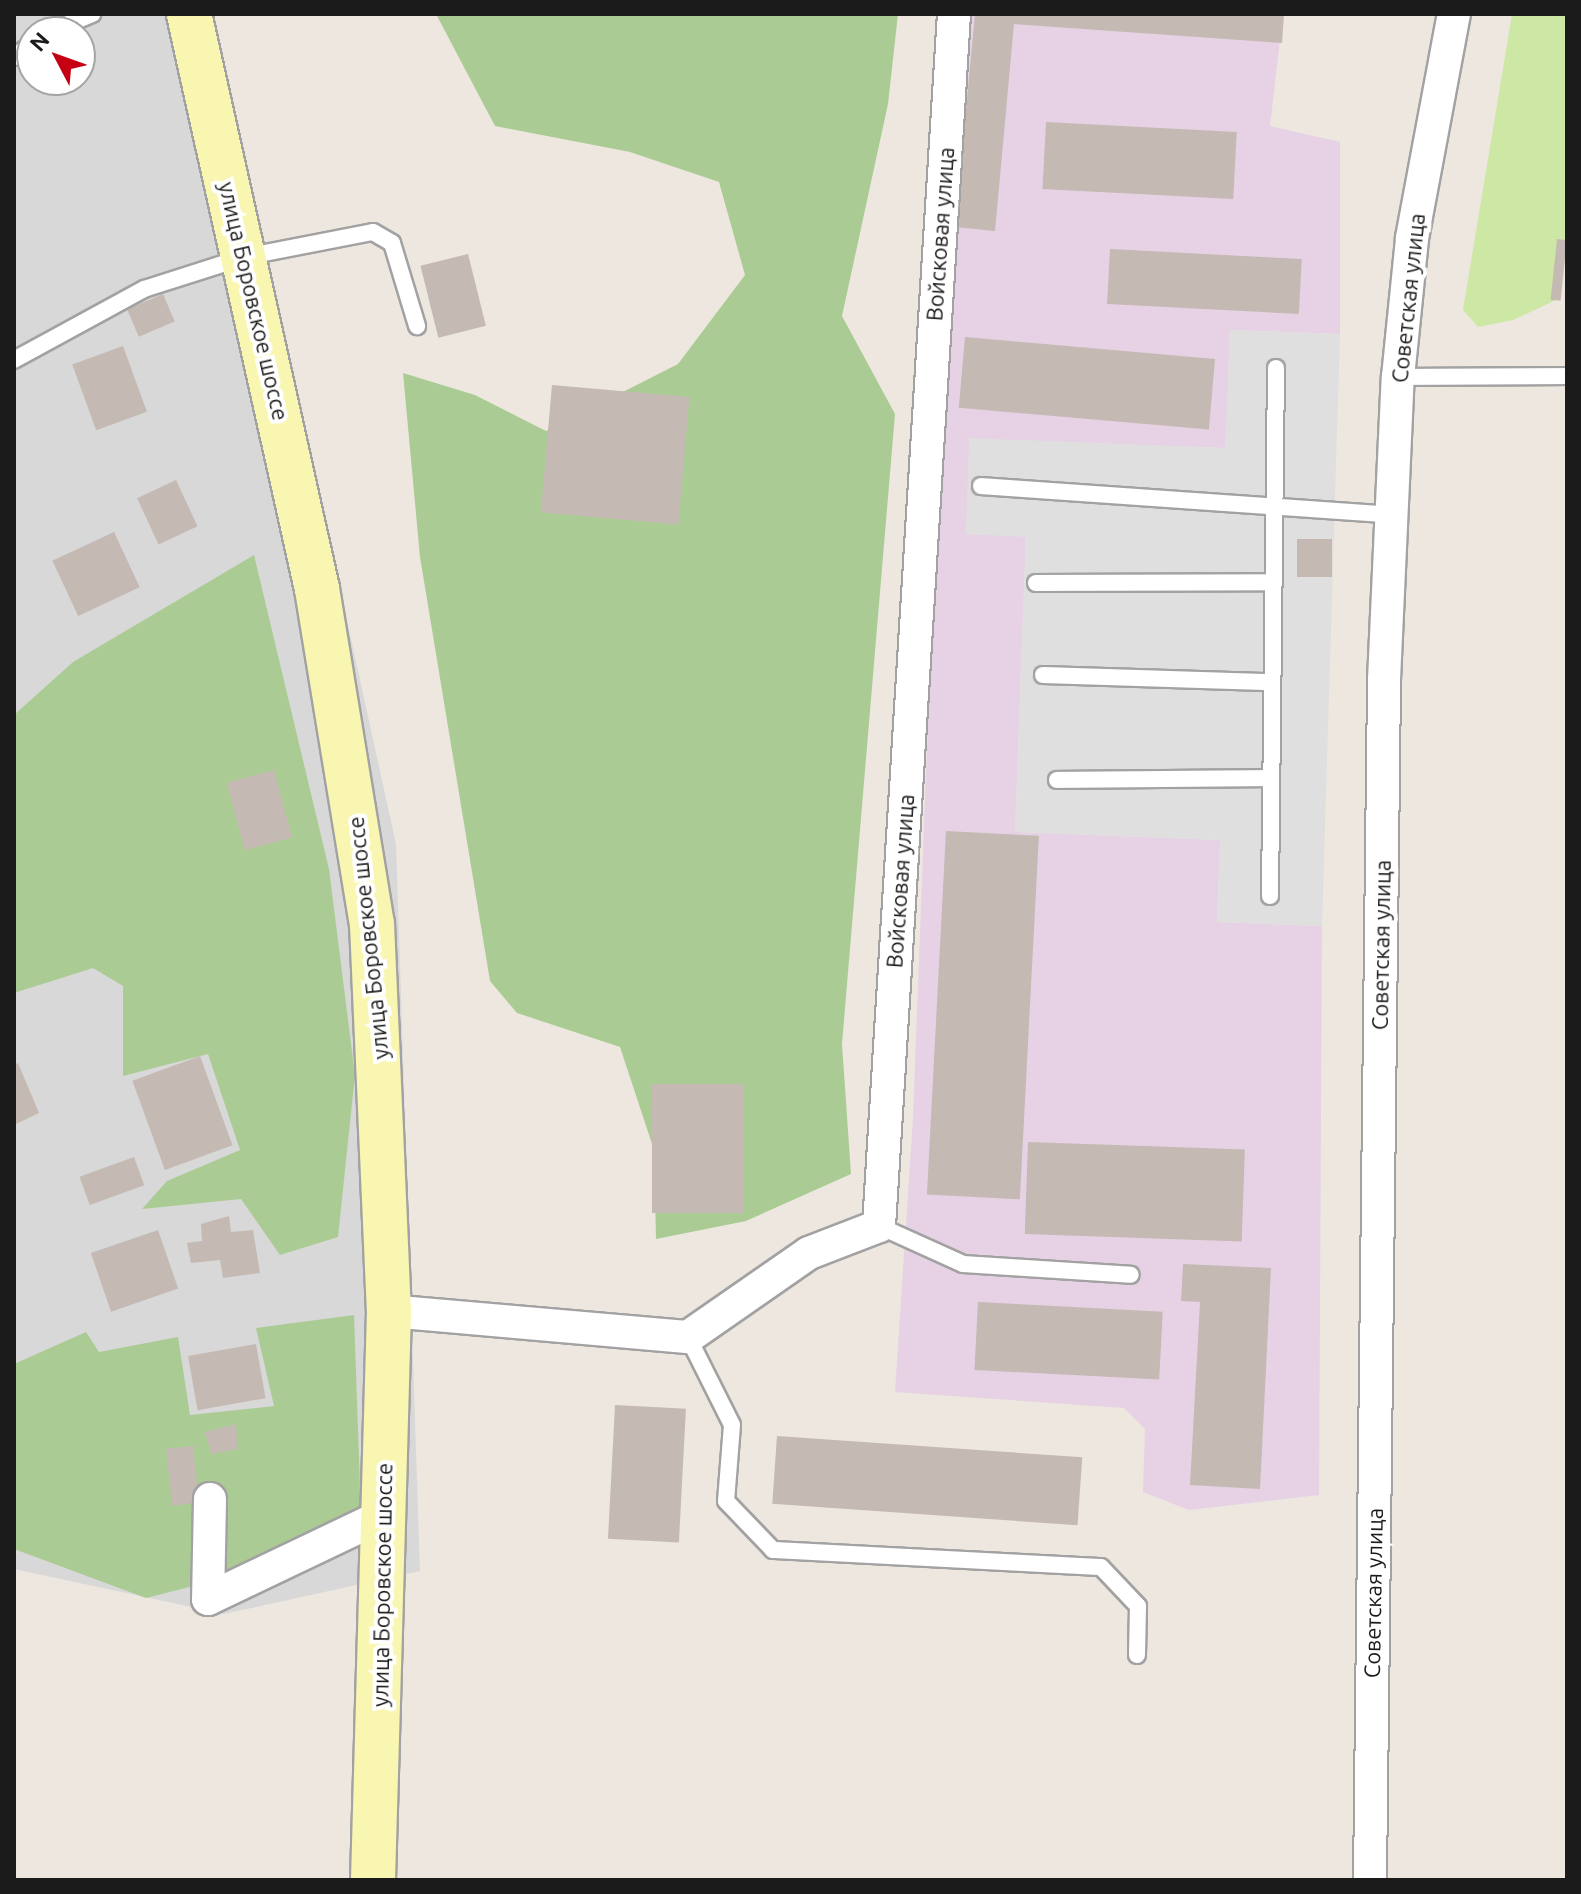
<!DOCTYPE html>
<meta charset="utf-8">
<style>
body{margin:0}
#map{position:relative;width:1581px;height:1894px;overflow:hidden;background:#ede7e0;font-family:Ubuntu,sans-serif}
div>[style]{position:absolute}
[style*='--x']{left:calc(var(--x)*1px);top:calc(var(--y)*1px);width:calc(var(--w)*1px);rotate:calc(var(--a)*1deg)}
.residential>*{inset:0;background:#d9d8d8}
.industrial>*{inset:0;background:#e6d2e4}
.grass>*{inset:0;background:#cce8a4}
.forest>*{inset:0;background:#aacc94}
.parking>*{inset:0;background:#dfdfdf}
.building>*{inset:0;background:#c4b9b3;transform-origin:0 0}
.roads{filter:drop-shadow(2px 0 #a2a2a2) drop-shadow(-2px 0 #a2a2a2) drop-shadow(0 2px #a2a2a2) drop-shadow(0 -2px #a2a2a2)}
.lane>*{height:16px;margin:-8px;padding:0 8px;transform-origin:8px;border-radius:8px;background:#fff}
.street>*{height:32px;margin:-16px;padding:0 16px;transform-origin:16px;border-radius:16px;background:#fff}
.secondary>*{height:44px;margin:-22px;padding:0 22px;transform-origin:22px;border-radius:22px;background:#f9f6b1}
span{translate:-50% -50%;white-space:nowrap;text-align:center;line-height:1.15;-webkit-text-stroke:8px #fff;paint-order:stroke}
.street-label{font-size:22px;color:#1b1b1b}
.frame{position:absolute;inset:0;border:16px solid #1b1b1b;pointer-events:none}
.north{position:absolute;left:16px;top:16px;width:80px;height:80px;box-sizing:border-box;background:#fff;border:2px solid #a4a4a4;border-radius:50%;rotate:311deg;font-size:22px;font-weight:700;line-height:32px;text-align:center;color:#1b1b1b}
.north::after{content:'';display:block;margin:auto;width:28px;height:36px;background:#c60012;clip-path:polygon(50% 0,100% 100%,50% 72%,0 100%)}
</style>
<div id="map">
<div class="residential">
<div style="clip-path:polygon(evenodd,14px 14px,214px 14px,396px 844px,420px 1571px,224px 1614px,14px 1569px,14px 14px,32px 32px,80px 32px,80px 80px,32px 80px,32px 32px)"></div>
</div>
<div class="industrial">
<div style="clip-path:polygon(964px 14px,1283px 14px,1270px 126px,1340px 142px,1340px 334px,1230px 330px,1226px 448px,970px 439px,966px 534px,1026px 536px,1015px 832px,1220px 840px,1217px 922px,1322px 926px,1319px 1495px,1189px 1510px,1143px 1492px,1145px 1429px,1124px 1408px,895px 1392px,913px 1118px,943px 324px)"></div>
</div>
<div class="grass">
<div style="clip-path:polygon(1512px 14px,1567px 14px,1567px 240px,1558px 239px,1556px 300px,1513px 320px,1478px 327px,1463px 310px)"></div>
</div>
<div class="forest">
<div style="clip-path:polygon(436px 14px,898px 14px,888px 104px,842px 316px,895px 414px,842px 1044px,851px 1174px,746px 1221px,656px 1239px,654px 1150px,620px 1047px,517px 1013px,490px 981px,420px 557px,403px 373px,475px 395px,546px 431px,678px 364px,745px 275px,719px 182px,630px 152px,495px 126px)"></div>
<div style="clip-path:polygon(254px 555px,329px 869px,355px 1075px,338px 1237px,280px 1255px,241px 1199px,142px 1209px,167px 1181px,240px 1150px,208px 1054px,123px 1076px,123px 986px,93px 968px,14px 993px,14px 715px,73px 662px)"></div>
<div style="clip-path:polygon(354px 1315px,361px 1515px,213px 1581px,146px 1598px,14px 1549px,14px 1364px,86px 1332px,99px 1352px,178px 1337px,190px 1415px,274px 1406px,256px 1328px)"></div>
</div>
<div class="parking">
<div style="clip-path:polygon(1230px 330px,1340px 334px,1322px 926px,1217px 922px,1220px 840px,1015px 832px,1026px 537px,966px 534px,969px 438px,1225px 448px)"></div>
</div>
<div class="building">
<div style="clip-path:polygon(975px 14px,1284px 14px,1282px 43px,1014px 24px,995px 231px,955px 227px)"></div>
<div style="left:1046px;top:122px;width:191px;height:67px;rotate:3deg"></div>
<div style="left:1557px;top:239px;width:10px;height:61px;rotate:6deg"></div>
<div style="left:1110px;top:249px;width:192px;height:55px;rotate:3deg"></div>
<div style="left:468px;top:254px;width:74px;height:49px;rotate:76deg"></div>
<div style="left:163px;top:294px;width:30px;height:39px;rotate:67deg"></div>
<div style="left:965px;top:337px;width:251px;height:71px;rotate:5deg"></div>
<div style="left:123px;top:346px;width:70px;height:54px;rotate:70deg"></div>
<div style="left:552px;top:385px;width:138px;height:128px;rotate:5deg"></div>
<div style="left:176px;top:480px;width:51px;height:43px;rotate:65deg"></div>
<div style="left:114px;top:532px;width:61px;height:68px;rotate:65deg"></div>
<div style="left:1297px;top:539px;width:35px;height:38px"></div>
<div style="left:274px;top:770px;width:70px;height:49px;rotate:75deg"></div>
<div style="left:946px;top:831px;width:93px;height:364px;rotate:3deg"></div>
<div style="left:200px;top:1056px;width:95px;height:72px;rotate:70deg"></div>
<div style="clip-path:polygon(18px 1063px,39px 1113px,14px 1125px,14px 1065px)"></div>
<div style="left:744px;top:1084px;width:129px;height:92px;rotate:90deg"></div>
<div style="left:1028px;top:1142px;width:217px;height:92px;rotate:2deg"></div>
<div style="left:134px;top:1157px;width:30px;height:58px;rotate:70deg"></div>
<div style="clip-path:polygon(229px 1216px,231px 1232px,253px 1230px,260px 1273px,223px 1278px,220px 1260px,191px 1263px,187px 1243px,202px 1241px,201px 1224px)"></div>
<div style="left:158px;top:1230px;width:62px;height:71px;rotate:71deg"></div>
<div style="clip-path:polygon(1183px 1264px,1271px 1268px,1260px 1489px,1190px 1485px,1200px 1302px,1181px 1301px)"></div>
<div style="left:978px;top:1302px;width:185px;height:68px;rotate:3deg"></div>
<div style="left:256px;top:1344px;width:55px;height:69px;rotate:80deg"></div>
<div style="left:615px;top:1405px;width:71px;height:134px;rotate:3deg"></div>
<div style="clip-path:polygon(236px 1424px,238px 1449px,211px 1454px,205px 1432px)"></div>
<div style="left:777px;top:1436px;width:306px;height:68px;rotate:4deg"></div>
<div style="left:193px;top:1446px;width:57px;height:27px;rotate:84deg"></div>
</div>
<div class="roads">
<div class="lane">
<div style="--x:49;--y:32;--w:47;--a:-22.7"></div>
<div style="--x:14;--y:57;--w:22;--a:-36"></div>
<div style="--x:14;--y:360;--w:148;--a:-28.6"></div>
<div style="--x:144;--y:289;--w:105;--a:-17.7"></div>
<div style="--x:244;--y:257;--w:131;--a:-11"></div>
<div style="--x:373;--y:232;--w:22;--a:30"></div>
<div style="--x:392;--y:243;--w:87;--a:73.2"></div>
<div style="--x:1398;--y:377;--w:169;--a:-0.3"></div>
<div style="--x:981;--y:486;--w:413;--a:4"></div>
<div style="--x:1036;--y:583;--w:238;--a:-0.2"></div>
<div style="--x:1043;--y:675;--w:229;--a:1.8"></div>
<div style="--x:1057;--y:780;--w:214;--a:-0.5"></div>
<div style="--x:1270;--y:896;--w:528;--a:-89.35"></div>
<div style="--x:879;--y:1226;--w:92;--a:24.3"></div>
<div style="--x:963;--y:1264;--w:168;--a:3.7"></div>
<div style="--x:688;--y:1337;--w:98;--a:63.4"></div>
<div style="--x:732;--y:1425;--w:76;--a:94.5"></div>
<div style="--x:726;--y:1501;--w:68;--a:46.2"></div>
<div style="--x:773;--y:1550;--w:328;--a:3"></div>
<div style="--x:1101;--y:1567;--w:54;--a:46.5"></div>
<div style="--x:1138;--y:1606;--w:49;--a:91.2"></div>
</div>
<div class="street">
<div style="--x:389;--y:1311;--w:300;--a:5"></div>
<div style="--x:688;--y:1337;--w:147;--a:-34.8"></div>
<div style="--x:809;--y:1253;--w:75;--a:-21.1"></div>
<div style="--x:879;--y:1226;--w:1214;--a:-86.46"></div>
<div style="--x:210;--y:1499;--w:100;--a:91.1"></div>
<div style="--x:208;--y:1599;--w:195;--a:-25.5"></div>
<div style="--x:1370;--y:1880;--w:1200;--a:-89.33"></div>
<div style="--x:1384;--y:680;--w:303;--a:-87.4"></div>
<div style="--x:1398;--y:377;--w:140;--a:-84.2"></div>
<div style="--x:1412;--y:238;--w:228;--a:-79.4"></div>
</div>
<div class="secondary">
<div style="--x:189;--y:14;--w:589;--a:77.45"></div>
<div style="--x:317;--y:589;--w:339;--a:80.7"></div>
<div style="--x:372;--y:924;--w:387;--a:87.5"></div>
<div style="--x:389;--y:1311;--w:569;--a:91.61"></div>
</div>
</div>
<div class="street-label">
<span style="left:940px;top:234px;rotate:-86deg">Войсковая улица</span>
<span style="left:1408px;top:298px;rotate:-84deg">Советская улица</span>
<span style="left:254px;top:301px;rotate:77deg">улица Боровское шоссе</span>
<span style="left:900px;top:881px;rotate:-86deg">Войсковая улица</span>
<span style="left:368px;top:938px;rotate:-96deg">улица Боровское шоссе</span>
<span style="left:1381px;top:945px;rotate:-89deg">Советская улица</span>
<span style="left:382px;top:1585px;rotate:-89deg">улица Боровское шоссе</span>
<span style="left:1373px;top:1593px;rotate:-89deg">Советская улица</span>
</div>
<div class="frame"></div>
<div class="north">N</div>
</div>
